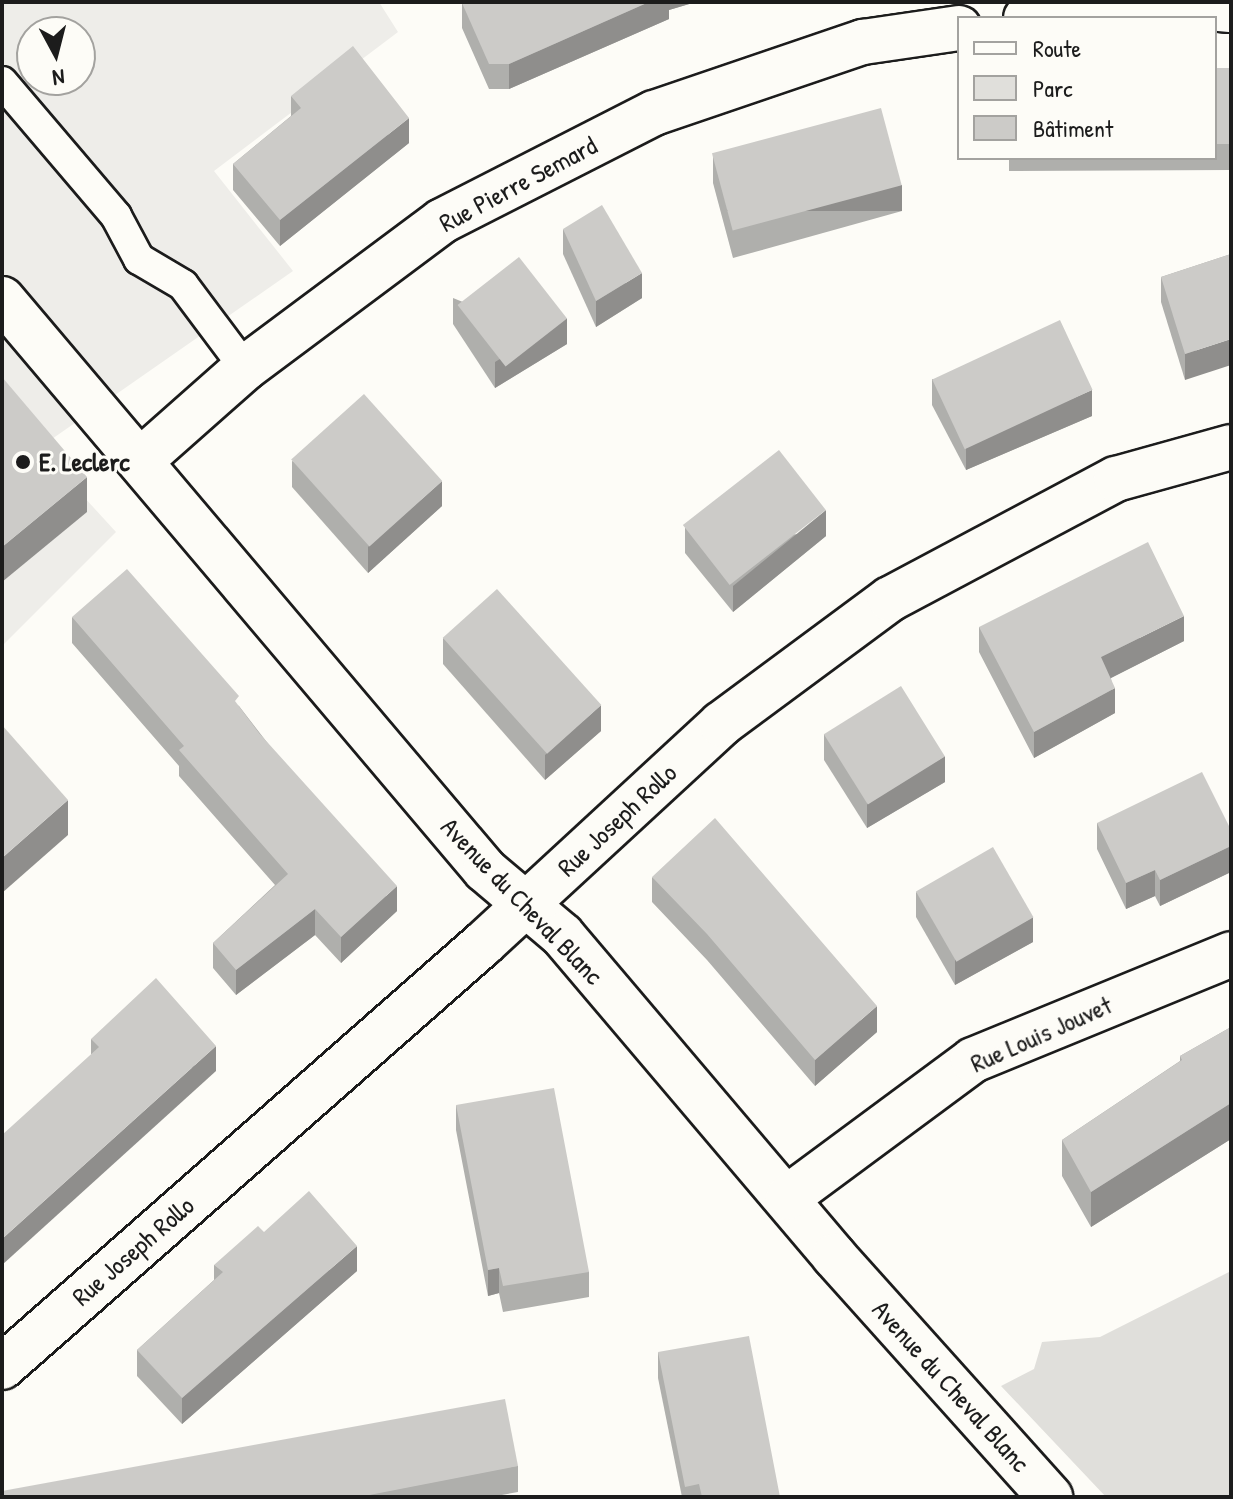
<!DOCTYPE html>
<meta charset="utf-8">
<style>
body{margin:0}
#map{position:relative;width:1233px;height:1499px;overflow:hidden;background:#fdfcf7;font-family:"Patrick Hand",sans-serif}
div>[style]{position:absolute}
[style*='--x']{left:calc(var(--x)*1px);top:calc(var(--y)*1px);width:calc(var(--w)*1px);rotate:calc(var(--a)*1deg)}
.built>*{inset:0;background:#eeede9}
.green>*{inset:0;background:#e0dfdb}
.roads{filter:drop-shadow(2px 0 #1c1c1c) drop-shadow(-2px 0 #1c1c1c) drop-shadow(0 2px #1c1c1c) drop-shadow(0 -2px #1c1c1c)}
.service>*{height:30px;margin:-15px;padding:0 15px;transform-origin:15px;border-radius:15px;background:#fdfcf7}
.minor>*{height:44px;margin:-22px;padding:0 22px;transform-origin:22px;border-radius:22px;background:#fdfcf7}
.wall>*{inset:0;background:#afafac}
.shaded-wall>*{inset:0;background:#8f8e8c;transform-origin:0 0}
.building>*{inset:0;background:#cccbc8;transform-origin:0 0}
.dots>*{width:22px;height:22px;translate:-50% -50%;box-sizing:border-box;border:4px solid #fdfcf7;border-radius:50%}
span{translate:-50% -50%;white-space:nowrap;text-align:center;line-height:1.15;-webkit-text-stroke:6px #fdfcf7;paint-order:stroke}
.street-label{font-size:26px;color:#1c1c1c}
.poi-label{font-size:26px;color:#1c1c1c;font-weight:700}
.left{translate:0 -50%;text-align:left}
.frame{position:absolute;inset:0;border:4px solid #1c1c1c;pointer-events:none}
.legend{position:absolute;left:957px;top:16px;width:260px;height:144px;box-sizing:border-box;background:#fdfcf7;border:2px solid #a3a29f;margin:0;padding:10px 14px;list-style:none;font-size:24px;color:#1c1c1c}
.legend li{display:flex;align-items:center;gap:16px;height:40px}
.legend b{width:40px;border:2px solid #a3a29f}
.north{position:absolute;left:16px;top:16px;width:80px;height:80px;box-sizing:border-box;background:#fdfcf7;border:2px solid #a3a29f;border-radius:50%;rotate:173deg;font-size:22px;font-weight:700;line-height:32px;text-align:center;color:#1c1c1c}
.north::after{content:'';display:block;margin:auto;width:28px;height:36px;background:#1c1c1c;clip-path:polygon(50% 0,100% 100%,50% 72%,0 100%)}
</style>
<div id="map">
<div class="built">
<div style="clip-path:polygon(evenodd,2px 2px,379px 2px,398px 32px,214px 171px,293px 271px,39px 448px,116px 532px,2px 646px,2px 2px,32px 32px,80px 32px,80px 80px,32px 80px,32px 32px)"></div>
</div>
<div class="green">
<div style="clip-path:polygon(1231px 1271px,1231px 1497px,1106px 1497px,1001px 1386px,1034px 1369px,1042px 1342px,1100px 1337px)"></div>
</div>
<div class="roads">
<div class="service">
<div style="--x:2;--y:82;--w:176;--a:49.6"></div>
<div style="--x:116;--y:216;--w:49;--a:61.9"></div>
<div style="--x:139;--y:259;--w:51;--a:30.6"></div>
<div style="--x:183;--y:285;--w:104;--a:53.2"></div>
</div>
<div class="minor">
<div style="--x:1143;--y:2;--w:88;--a:5.2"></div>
<div style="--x:1026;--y:18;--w:109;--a:-8.4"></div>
<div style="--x:2;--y:299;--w:748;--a:49.77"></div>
<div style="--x:485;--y:870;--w:101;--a:40.2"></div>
<div style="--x:562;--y:935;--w:421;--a:49.7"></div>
<div style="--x:834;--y:1256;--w:324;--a:48.1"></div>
<div style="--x:140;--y:461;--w:140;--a:-41.5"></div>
<div style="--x:245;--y:368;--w:246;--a:-36.7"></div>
<div style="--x:442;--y:221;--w:238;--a:-27"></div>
<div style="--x:654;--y:113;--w:221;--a:-18.8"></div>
<div style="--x:863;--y:42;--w:97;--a:-8.3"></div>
<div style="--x:788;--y:1197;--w:230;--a:-36.5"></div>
<div style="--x:973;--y:1060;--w:279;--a:-22.3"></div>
<div style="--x:2;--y:1367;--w:642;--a:-41.34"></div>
<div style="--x:484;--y:943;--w:323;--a:-42.7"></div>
<div style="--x:721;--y:724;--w:210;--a:-36.5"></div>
<div style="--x:890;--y:599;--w:256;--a:-28"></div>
<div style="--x:1116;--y:479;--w:119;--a:-15.5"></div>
</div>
</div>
<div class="wall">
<div style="clip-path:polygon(463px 2px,696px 2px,669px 10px,669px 19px,509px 89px,489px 89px,462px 28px,462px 3px)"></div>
<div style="clip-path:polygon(1215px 68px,1231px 68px,1231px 170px,1009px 171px,1009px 158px,1215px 158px)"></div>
<div style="clip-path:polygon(291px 96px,409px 143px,280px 246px,233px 190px,233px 164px,291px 116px)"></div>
<div style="clip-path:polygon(713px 157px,902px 211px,733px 258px,713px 183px)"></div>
<div style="clip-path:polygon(563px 229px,642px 298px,596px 327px,563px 254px)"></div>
<div style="clip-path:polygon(1231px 254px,1185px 380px,1161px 302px,1161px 277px)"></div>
<div style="clip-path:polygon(453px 298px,567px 344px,495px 388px,453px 324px)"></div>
<div style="clip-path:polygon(932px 379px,1092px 416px,966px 470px,932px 405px)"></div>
<div style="clip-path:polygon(292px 461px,442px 506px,368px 573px,292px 487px)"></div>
<div style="clip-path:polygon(685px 528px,826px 536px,733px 612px,685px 553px)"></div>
<div style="clip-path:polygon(72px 617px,239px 706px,397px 911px,341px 963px,315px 935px,236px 995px,213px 968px,213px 943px,275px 885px,179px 776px,179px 766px,72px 643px)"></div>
<div style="clip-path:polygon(979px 627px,1184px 641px,1111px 678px,1115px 713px,1034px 758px,979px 652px)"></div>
<div style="clip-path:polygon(443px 638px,601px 731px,545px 780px,443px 664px)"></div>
<div style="clip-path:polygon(824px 734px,945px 782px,867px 828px,824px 760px)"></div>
<div style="clip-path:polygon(1097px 823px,1231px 830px,1231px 872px,1160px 906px,1155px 896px,1126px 909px,1097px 849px)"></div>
<div style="clip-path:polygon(652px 877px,877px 1032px,815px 1086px,707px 960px,652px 902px)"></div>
<div style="clip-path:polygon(916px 892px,1033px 942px,955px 985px,916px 917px)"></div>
<div style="clip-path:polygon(1231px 1027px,1231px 1139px,1091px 1227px,1062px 1176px,1062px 1140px,1180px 1061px,1180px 1056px)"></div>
<div style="clip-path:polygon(91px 1039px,216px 1071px,91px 1054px)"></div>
<div style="clip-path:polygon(456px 1105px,589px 1272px,589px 1297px,503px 1312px,499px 1293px,488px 1296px,456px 1130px)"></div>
<div style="clip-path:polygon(214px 1265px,357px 1271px,182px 1424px,137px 1376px,137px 1350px,214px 1280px)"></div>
<div style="clip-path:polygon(658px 1352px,780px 1497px,682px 1497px,658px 1378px)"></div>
<div style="clip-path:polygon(518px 1466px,518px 1492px,491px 1497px,2px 1497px)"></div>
</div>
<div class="shaded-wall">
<div style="clip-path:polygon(649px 2px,696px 2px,669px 10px,669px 19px,509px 89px,509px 64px)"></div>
<div style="clip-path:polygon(409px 118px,409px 143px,280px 246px,280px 220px)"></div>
<div style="left:902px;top:185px;width:26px;height:175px;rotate:90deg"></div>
<div style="clip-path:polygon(642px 273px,642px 298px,596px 327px,596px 301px)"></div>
<div style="clip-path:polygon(567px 318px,567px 344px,495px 388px,495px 362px)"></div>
<div style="clip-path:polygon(1231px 339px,1231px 365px,1185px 380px,1185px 354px)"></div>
<div style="clip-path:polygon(1092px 390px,1092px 416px,966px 470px,966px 445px)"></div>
<div style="clip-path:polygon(87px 477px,87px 512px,2px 582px,2px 547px)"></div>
<div style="clip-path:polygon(442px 481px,442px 506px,368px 573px,368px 547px)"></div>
<div style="clip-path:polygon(826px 510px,826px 536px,733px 612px,733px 586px)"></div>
<div style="clip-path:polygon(1184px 616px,1184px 641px,1101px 683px,1101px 657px)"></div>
<div style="clip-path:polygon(1115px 688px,1115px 713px,1034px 758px,1034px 732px)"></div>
<div style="clip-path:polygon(601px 705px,601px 731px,545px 780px,545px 755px)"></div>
<div style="clip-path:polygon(945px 756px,945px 782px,867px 828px,867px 802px)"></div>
<div style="clip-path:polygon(68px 800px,68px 835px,2px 893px,2px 858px)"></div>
<div style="clip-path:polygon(1231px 846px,1231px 872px,1160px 906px,1160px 880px)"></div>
<div style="clip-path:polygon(1155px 870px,1155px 896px,1126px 909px,1126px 883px)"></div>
<div style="clip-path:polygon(397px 886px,397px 911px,341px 963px,341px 937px)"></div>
<div style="clip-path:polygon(315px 909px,315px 935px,236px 995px,236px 970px)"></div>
<div style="clip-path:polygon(1033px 917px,1033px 942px,955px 985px,955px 960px)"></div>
<div style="clip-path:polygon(877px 1006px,877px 1032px,815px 1086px,815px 1060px)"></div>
<div style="clip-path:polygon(216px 1046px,216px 1071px,2px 1265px,2px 1239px)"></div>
<div style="clip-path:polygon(1231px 1103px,1231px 1139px,1091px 1227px,1091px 1192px)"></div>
<div style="clip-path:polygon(357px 1246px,357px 1271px,182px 1424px,182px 1398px)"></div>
<div style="clip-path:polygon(499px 1268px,499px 1293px,488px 1296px,488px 1270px)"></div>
</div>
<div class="building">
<div style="clip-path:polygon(463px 2px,649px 2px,509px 64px,489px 64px,462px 3px)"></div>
<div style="clip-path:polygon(353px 46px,409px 118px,280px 220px,233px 164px,301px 108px,291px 96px)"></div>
<div style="left:1215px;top:68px;width:16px;height:76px"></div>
<div style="left:881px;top:108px;width:80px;height:175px;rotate:75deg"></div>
<div style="clip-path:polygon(602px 205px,642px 273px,596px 301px,563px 229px)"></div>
<div style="clip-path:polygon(1231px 254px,1231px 339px,1185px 354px,1161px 277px)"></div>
<div style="left:519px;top:257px;width:78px;height:78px;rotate:52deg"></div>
<div style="left:1060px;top:320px;width:77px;height:141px;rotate:65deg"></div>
<div style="clip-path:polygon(2px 377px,87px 477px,2px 547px)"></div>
<div style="left:364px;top:394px;width:117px;height:98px;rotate:48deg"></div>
<div style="left:779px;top:450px;width:76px;height:122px;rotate:52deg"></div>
<div style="clip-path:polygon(1148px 542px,1184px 616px,1101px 657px,1115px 688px,1034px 732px,979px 627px)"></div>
<div style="clip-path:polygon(127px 569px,239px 696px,235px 701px,259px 733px,397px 886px,341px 937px,315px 909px,236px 970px,213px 943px,288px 874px,179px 750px,184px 746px,72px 617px)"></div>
<div style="left:497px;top:589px;width:156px;height:73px;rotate:48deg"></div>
<div style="left:901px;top:686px;width:83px;height:91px;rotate:58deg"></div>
<div style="clip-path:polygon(2px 725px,68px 800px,2px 858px)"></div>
<div style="clip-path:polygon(1202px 772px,1231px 830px,1231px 846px,1160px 880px,1155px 870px,1126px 883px,1097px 823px)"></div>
<div style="clip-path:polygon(715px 818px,877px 1006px,815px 1060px,707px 934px,652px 877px)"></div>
<div style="left:993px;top:847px;width:81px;height:89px;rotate:60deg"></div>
<div style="clip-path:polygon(156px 978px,216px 1046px,2px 1239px,2px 1135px,99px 1047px,91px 1039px)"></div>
<div style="clip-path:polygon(1231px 1027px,1231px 1103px,1091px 1192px,1062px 1140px,1182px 1060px,1180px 1056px)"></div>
<div style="clip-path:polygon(554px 1088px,589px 1272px,503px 1286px,499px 1268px,488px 1270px,456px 1105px)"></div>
<div style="clip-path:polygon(309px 1191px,357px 1246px,182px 1398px,137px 1350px,223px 1272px,214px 1265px,258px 1226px,264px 1232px)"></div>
<div style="clip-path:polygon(749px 1336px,780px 1497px,702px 1497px,699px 1484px,685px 1487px,658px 1352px)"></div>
<div style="clip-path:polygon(505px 1399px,518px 1466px,359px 1497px,2px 1497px,2px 1491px)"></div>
</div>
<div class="dots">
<div style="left:23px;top:462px;background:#1c1c1c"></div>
</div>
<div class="street-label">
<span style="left:518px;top:184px;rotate:-28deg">Rue Pierre Semard</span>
<span style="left:617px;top:820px;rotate:-43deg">Rue Joseph Rollo</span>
<span style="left:522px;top:901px;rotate:46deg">Avenue du Cheval Blanc</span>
<span style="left:1041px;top:1034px;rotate:-24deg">Rue Louis Jouvet</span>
<span style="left:133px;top:1251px;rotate:-41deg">Rue Joseph Rollo</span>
<span style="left:951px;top:1386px;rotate:48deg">Avenue du Cheval Blanc</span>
</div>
<div class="poi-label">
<span class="left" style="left:39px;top:462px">E. Leclerc</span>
</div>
<div class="frame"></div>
<ul class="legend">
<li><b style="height:10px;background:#fdfcf7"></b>Route</li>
<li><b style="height:22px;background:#e0dfdb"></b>Parc</li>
<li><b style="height:22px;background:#cccbc8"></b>Bâtiment</li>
</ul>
<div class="north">N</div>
</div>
